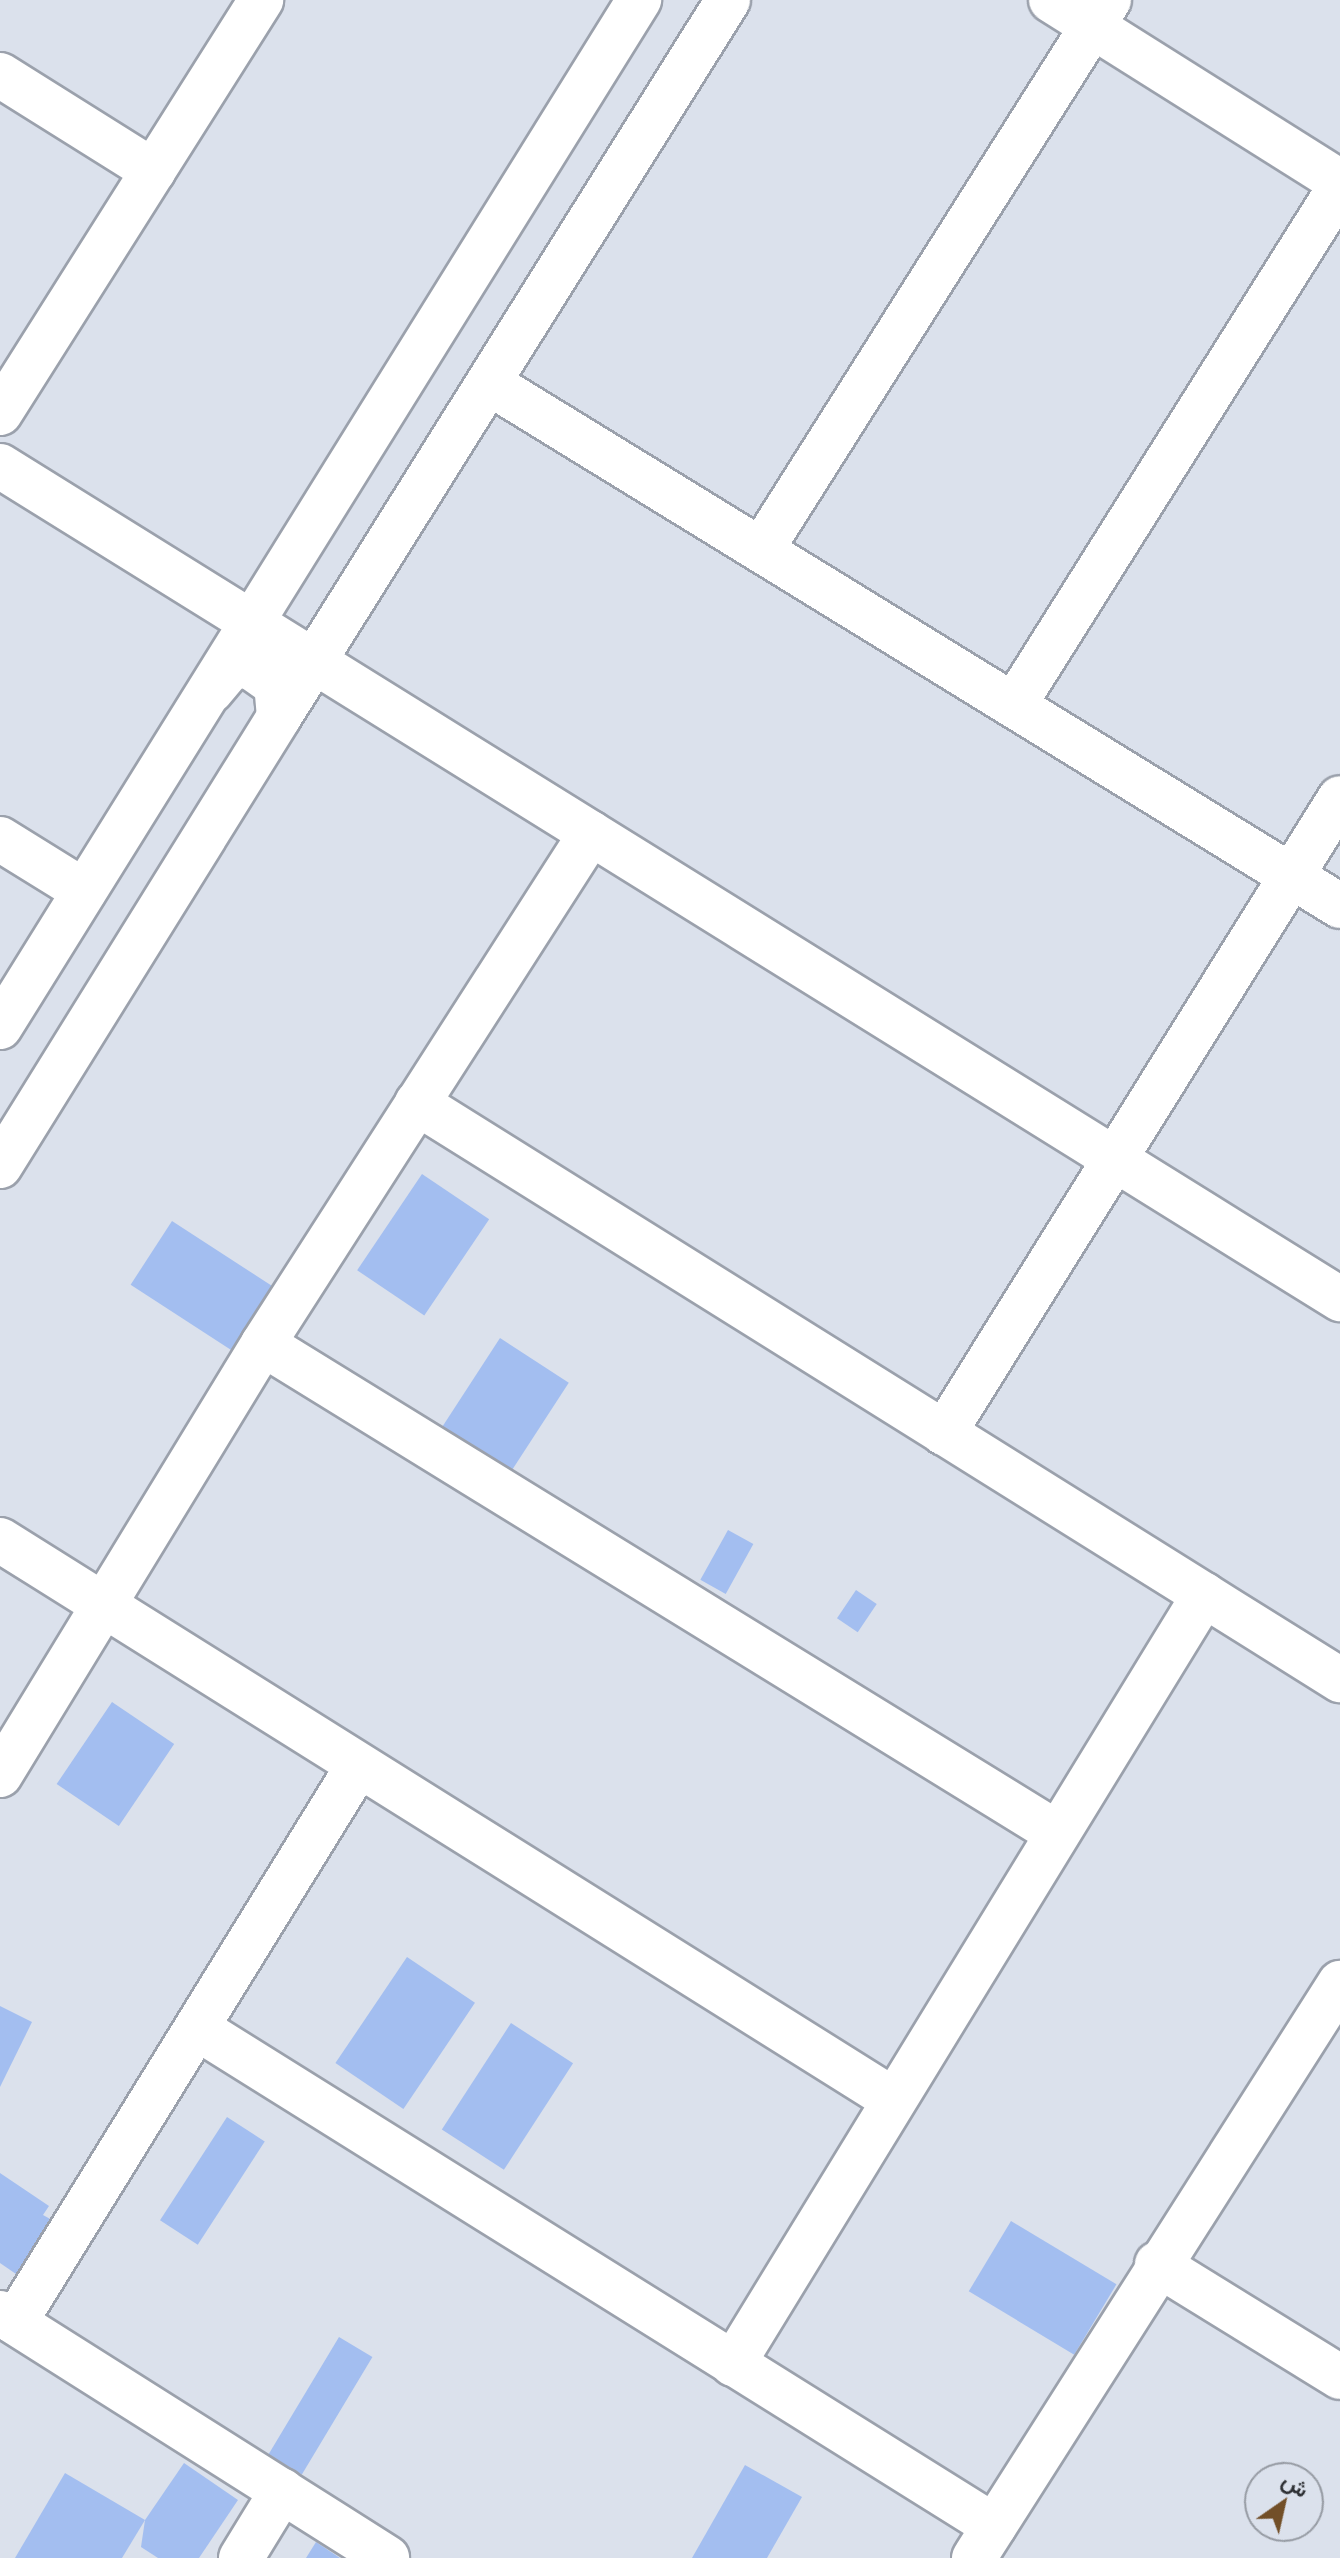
<!DOCTYPE html>
<meta charset="utf-8">
<style>
body{margin:0}
#map{position:relative;width:1340px;height:2558px;overflow:hidden;background:#dbe1ec;font-family:Barlow,Vazirmatn,sans-serif}
div>[style]{position:absolute}
[style*='--x']{left:calc(var(--x)*1px);top:calc(var(--y)*1px);width:calc(var(--w)*1px);rotate:calc(var(--a)*1deg)}
.building>*{inset:0;background:#a3bef0;transform-origin:0 0}
.roads{filter:drop-shadow(2px 0 #9ba1ac) drop-shadow(-2px 0 #9ba1ac) drop-shadow(0 2px #9ba1ac) drop-shadow(0 -2px #9ba1ac)}
.minor>*{height:44px;margin:-22px;padding:0 22px;transform-origin:22px;border-radius:22px;background:#fff}
.tertiary>*{height:44px;margin:-22px;padding:0 22px;transform-origin:22px;border-radius:22px;background:#fff}
span{translate:-50% -50%;white-space:nowrap;text-align:center;line-height:1.15;-webkit-text-stroke:6px #dbe1ec;paint-order:stroke}
.north{position:absolute;left:1244px;top:2462px;width:80px;height:80px;box-sizing:border-box;background:#dbe1ec;border:2px solid #969ba3;border-radius:50%;rotate:34deg;font-size:22px;font-weight:700;line-height:32px;text-align:center;color:#2f3135}
.north::after{content:'';display:block;margin:auto;width:28px;height:36px;background:#724f28;clip-path:polygon(50% 0,100% 100%,50% 72%,0 100%)}
</style>
<div id="map">
<div class="building">
<div style="left:422px;top:1174px;width:81px;height:116px;rotate:34deg"></div>
<div style="left:172px;top:1221px;width:124px;height:76px;rotate:33deg"></div>
<div style="left:500px;top:1338px;width:82px;height:128px;rotate:33deg"></div>
<div style="left:728px;top:1530px;width:29px;height:57px;rotate:29deg"></div>
<div style="left:856px;top:1590px;width:25px;height:34px;rotate:34deg"></div>
<div style="left:112px;top:1702px;width:75px;height:99px;rotate:34deg"></div>
<div style="left:407px;top:1957px;width:82px;height:128px;rotate:34deg"></div>
<div style="clip-path:polygon(0 2006px,32px 2022px,0 2087px)"></div>
<div style="left:511px;top:2023px;width:74px;height:127px;rotate:33deg"></div>
<div style="left:227px;top:2117px;width:45px;height:123px;rotate:33deg"></div>
<div style="clip-path:polygon(0 2173px,49px 2206px,43px 2215px,52px 2220px,16px 2274px,0 2263px)"></div>
<div style="left:1011px;top:2221px;width:123px;height:82px;rotate:31deg"></div>
<div style="left:339px;top:2337px;width:39px;height:137px;rotate:31deg"></div>
<div style="clip-path:polygon(184px 2463px,238px 2500px,199px 2558px,158px 2558px,141px 2547px,145px 2520px)"></div>
<div style="clip-path:polygon(745px 2465px,802px 2497px,767px 2558px,692px 2558px)"></div>
<div style="clip-path:polygon(65px 2473px,145px 2520px,122px 2558px,15px 2558px)"></div>
<div style="clip-path:polygon(316px 2542px,340px 2558px,306px 2558px)"></div>
</div>
<div class="roads">
<div class="minor">
<div style="--x:1051;--y:0;--w:342;--a:32.2"></div>
<div style="--x:0;--y:75;--w:181;--a:32.1"></div>
<div style="--x:489;--y:383;--w:999;--a:31.57"></div>
<div style="--x:0;--y:413;--w:489;--a:-57.7"></div>
<div style="--x:761;--y:550;--w:651;--a:-57.68"></div>
<div style="--x:1014;--y:705;--w:612;--a:-57.82"></div>
<div style="--x:279;--y:717;--w:846;--a:-57.94"></div>
<div style="--x:0;--y:839;--w:99;--a:31.8"></div>
<div style="--x:0;--y:1027;--w:1210;--a:-58.11"></div>
<div style="--x:417;--y:1103;--w:1089;--a:32.01"></div>
<div style="--x:0;--y:1166;--w:529;--a:-58.14"></div>
<div style="--x:279;--y:717;--w:32;--a:-95"></div>
<div style="--x:276;--y:685;--w:33;--a:-145"></div>
<div style="--x:249;--y:666;--w:18;--a:177"></div>
<div style="--x:231;--y:667;--w:31;--a:130"></div>
<div style="--x:263;--y:1344;--w:933;--a:31.63"></div>
<div style="--x:944;--y:1433;--w:748;--a:-58.05"></div>
<div style="--x:0;--y:1540;--w:1053;--a:32.07"></div>
<div style="--x:0;--y:1775;--w:505;--a:-58.61"></div>
<div style="--x:263;--y:1344;--w:607;--a:-57.3"></div>
<div style="--x:197;--y:2028;--w:940;--a:32"></div>
<div style="--x:1157;--y:2264;--w:215;--a:31.7"></div>
<div style="--x:0;--y:2313;--w:458;--a:32.3"></div>
<div style="--x:15;--y:2322;--w:653;--a:-58.33"></div>
<div style="--x:733;--y:2364;--w:902;--a:-58.51"></div>
<div style="--x:241;--y:2558;--w:79;--a:-58.5"></div>
<div style="--x:974;--y:2558;--w:682;--a:-57.52"></div>
</div>
<div class="tertiary">
<div style="--x:0;--y:466;--w:1578;--a:31.87"></div>
</div>
</div>
<div class="north">ش</div>
</div>
